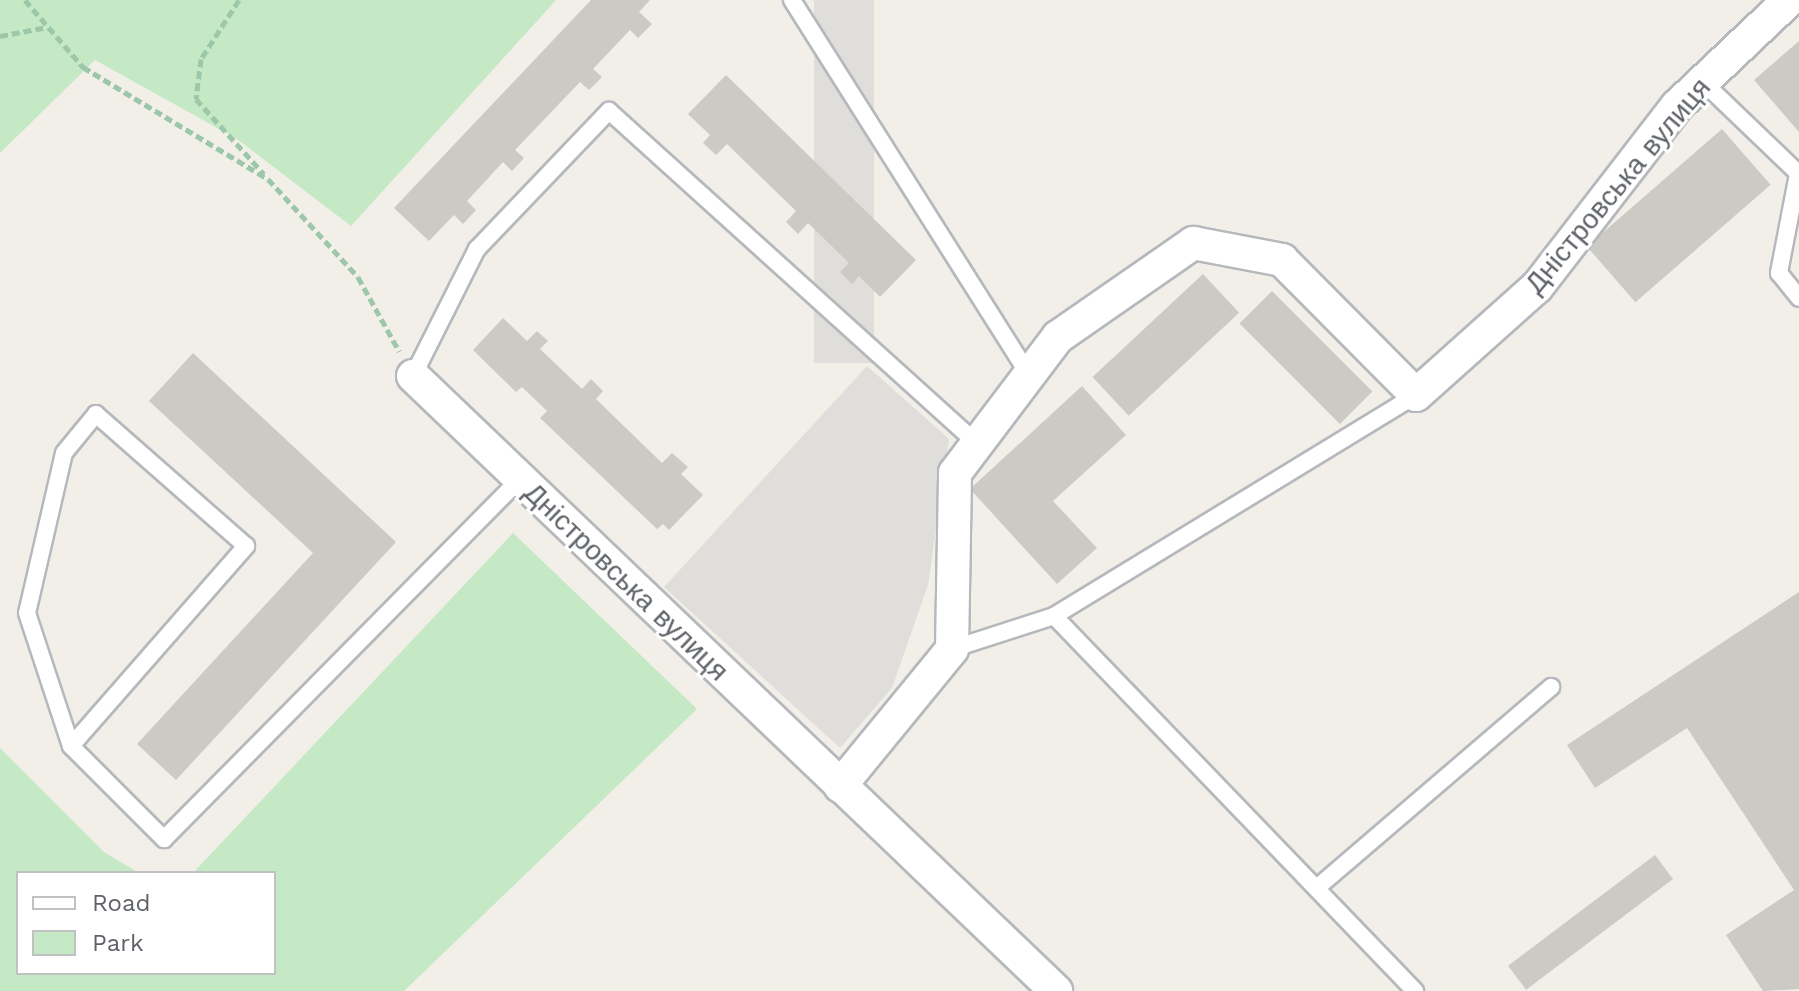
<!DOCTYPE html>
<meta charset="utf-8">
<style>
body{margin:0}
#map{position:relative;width:1799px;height:991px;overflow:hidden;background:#f1efe8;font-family:"Work Sans",sans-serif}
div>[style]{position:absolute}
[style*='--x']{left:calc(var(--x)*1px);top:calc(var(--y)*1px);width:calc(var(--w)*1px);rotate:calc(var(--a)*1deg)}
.industrial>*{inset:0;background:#e0deda;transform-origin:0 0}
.green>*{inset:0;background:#c5e8c5}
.building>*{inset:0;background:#cccac5;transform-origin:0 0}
.path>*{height:5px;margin-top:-2.5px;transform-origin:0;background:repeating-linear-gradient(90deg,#9cc7a9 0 8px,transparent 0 12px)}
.roads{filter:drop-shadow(2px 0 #b5b8bc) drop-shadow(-2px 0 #b5b8bc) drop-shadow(0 2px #b5b8bc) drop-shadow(0 -2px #b5b8bc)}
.lane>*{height:16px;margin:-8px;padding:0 8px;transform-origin:8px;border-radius:8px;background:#fff}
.street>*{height:32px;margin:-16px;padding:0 16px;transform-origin:16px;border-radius:16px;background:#fff}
span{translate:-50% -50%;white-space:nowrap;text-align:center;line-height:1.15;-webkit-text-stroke:6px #fff;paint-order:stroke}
.street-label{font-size:28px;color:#5f6368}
.legend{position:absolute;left:16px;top:871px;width:260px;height:104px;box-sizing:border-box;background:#fff;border:2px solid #bfc1c3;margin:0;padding:10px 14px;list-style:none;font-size:24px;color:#5f6368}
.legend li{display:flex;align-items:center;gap:16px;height:40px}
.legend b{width:40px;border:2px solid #bfc1c3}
</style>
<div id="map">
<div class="industrial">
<div style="left:814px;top:0;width:60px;height:363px"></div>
<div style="clip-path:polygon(867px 366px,949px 439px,928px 585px,892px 688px,840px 748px,664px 587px)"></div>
</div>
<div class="green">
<div style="clip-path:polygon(0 0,556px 0,351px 226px,237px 139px,95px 60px,0 153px)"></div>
<div style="clip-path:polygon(513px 533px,697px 709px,404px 991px,0 991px,0 748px,104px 852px,139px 873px,18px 873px,18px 973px,274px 973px,274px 873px,193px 873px)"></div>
</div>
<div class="building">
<div style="clip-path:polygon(591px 0,650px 0,639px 12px,652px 24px,638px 38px,630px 30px,593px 69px,602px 77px,589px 90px,580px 82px,515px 150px,524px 158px,512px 171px,503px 162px,467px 201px,476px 210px,463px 224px,454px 215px,429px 241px,394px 208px)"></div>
<div style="clip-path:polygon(1799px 41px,1799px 132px,1754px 80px)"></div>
<div style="clip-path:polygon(726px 75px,916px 260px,880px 297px,859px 276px,852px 284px,840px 272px,849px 263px,808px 223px,798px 234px,786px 222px,796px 211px,727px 144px,716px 155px,703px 143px,710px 135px,688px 114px)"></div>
<div style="left:1722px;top:129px;width:74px;height:179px;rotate:49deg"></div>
<div style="left:1203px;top:274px;width:53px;height:151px;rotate:47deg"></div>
<div style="left:1272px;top:291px;width:142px;height:46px;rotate:45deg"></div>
<div style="clip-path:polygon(503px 318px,527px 341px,537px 331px,548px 341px,540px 349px,582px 389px,591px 379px,603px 391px,596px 399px,662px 463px,672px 453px,688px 467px,681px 474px,703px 495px,669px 530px,663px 524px,657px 529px,540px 418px,547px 411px,522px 387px,516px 392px,473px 350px)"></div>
<div style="clip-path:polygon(193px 353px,396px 542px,176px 780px,137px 744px,313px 553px,149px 401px)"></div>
<div style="clip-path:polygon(1082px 386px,1126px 435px,1053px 501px,1097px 548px,1057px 584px,970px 489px)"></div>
<div style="clip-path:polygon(1799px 592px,1799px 989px,1763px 991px,1726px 935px,1794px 890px,1687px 728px,1595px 788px,1567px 745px)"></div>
<div style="left:1655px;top:855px;width:30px;height:184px;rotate:53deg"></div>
</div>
<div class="path">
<div style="--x:25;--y:0;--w:89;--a:49.1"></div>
<div style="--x:83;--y:67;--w:216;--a:31.2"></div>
<div style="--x:268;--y:179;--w:133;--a:47.4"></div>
<div style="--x:358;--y:277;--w:85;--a:61"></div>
<div style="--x:239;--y:0;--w:70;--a:122.8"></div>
<div style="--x:201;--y:59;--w:40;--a:97.1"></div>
<div style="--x:196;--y:99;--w:101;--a:47.8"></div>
<div style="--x:0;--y:36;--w:48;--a:-10.8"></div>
</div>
<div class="roads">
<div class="lane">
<div style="--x:792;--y:0;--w:444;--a:57.7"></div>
<div style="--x:1703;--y:82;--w:133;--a:43.8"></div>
<div style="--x:1798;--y:174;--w:101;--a:100.9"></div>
<div style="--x:1779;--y:273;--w:32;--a:51"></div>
<div style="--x:413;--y:376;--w:142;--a:-63.3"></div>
<div style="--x:477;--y:249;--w:191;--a:-46.3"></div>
<div style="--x:609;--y:111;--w:496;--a:42.1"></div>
<div style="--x:1054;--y:616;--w:521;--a:46.09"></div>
<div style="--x:952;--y:649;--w:107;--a:-17.9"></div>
<div style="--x:1054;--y:616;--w:424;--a:-31.4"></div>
<div style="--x:71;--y:746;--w:266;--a:-48.8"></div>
<div style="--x:246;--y:546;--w:200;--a:-138.7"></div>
<div style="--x:96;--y:414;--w:50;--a:129.4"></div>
<div style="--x:64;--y:453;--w:164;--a:103"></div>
<div style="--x:27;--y:613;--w:140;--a:71.7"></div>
<div style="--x:71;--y:746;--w:132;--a:45"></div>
<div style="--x:164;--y:839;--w:506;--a:-45.32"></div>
<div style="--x:1319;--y:886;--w:306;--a:-40.6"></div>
</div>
<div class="street">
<div style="--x:413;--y:376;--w:890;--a:43.72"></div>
<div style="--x:840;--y:786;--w:177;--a:-50.7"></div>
<div style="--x:952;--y:649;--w:176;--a:-89"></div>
<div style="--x:955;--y:473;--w:171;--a:-52.9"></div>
<div style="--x:1058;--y:337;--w:165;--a:-34.8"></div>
<div style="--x:1193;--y:243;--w:91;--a:10.8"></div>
<div style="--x:1282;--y:260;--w:190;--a:45.2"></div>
<div style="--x:1416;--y:395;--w:162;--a:-41.8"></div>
<div style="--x:1537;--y:287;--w:229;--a:-52.3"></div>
<div style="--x:1677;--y:106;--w:154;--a:-43.4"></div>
</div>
</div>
<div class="street-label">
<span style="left:1618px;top:186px;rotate:-50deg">Дністровська вулиця</span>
<span style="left:626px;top:582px;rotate:44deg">Дністровська вулиця</span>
</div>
<ul class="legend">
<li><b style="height:10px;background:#fff"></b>Road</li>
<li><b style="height:22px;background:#c5e8c5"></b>Park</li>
</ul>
</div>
